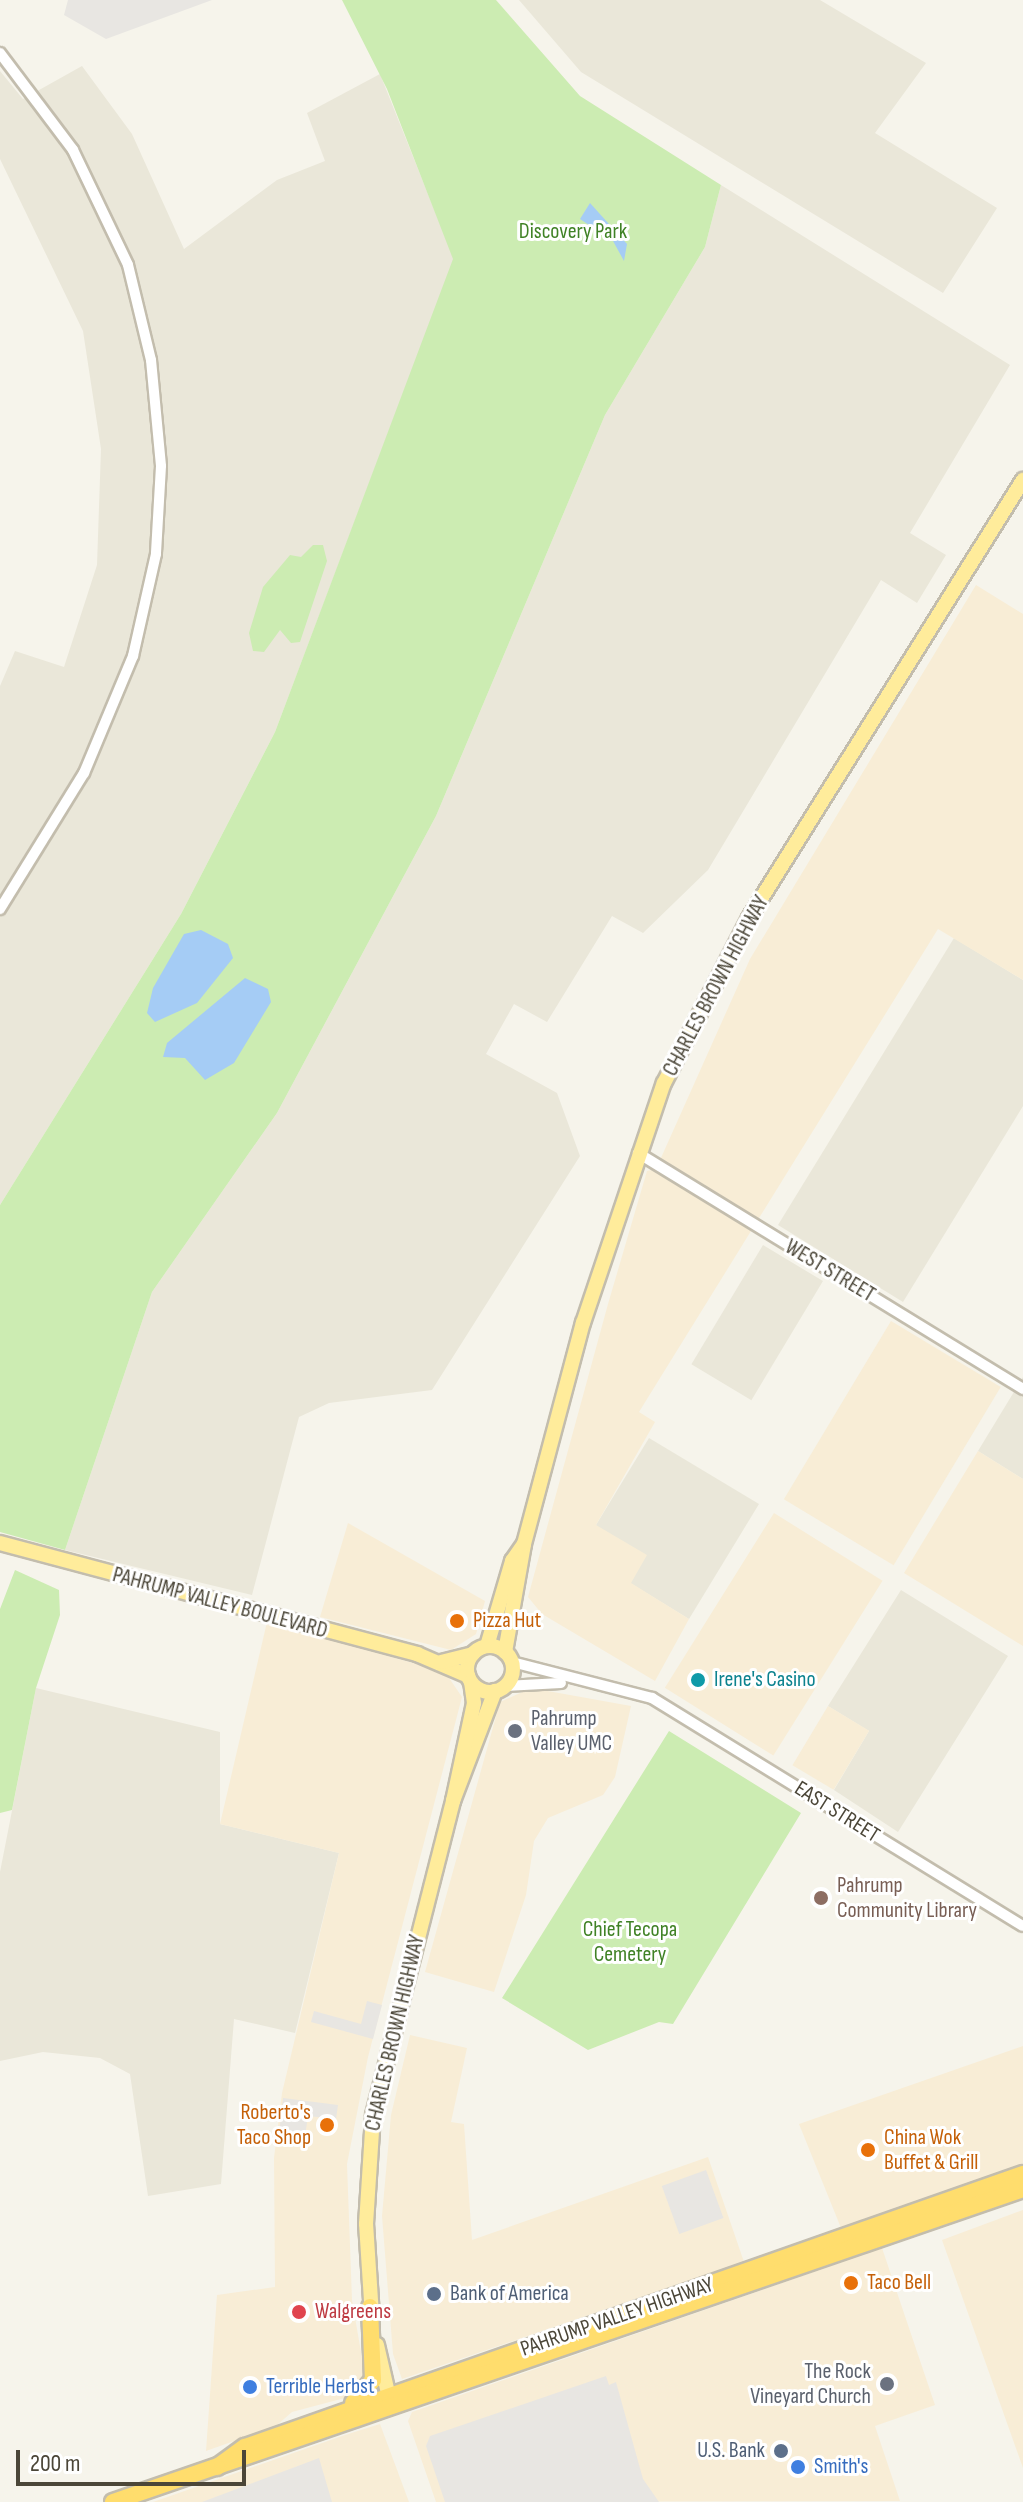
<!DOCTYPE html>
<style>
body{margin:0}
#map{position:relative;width:1023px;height:2502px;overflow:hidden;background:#f6f4eb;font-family:"Sofia Sans Condensed",sans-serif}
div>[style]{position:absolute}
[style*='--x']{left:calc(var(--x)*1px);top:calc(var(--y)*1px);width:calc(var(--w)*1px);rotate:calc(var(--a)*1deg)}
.residential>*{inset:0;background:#eae7d9;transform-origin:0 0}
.commercial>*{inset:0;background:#f8edd6;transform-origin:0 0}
.green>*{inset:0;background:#ccecb2}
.parking>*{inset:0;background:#e8e6e2;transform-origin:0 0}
.water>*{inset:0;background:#a5ccf5}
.roads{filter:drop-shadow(2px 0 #c3bdad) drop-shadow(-2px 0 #c3bdad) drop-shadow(0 2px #c3bdad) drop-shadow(0 -2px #c3bdad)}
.minor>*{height:10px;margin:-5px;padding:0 5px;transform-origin:5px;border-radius:5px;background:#fff}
.major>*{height:14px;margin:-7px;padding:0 7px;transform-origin:7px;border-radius:7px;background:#ffec9b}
.major>.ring{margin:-7px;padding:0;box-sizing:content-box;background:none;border:14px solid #ffec9b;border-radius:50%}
.highway>*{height:16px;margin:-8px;padding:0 8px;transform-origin:8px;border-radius:8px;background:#ffdd6d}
.dots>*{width:22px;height:22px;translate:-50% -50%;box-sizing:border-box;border:4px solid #fff;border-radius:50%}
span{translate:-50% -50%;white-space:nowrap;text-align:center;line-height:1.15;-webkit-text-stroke:6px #fff;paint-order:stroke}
.park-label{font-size:22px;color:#408226}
.street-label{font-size:22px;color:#4b4638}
.food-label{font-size:22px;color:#c56008}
.left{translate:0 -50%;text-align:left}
.right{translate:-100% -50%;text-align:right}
.culture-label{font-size:22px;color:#0d838f}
.worship-label{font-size:22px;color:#5b616d}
.education-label{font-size:22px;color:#785e54}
.service-label{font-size:22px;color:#4e5e75}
.health-label{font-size:22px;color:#be3a42}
.shop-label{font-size:22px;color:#366cbe}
.scale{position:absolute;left:16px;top:2450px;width:230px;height:36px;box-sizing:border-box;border:4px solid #4b4638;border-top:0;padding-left:10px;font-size:24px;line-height:28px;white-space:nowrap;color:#4b4638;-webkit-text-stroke:6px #fff;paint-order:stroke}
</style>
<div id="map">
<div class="residential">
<div style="clip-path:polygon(519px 0,820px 0,926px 63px,875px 133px,997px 208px,943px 293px,581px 72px)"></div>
<div style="clip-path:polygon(82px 66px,132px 134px,184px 249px,277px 180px,325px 161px,307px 113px,380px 74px,454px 259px,275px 732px,181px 914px,0 1205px,0 686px,15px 651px,64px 667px,97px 565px,101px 449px,83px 331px,0 159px,0 71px,23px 99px)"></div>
<div style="clip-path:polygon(721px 185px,1010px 365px,910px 533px,946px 555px,917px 603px,881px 580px,708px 870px,643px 933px,612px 916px,547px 1022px,514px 1004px,486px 1054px,557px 1093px,580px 1156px,432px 1390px,329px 1403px,299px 1417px,252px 1595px,65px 1550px,152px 1292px,277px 1113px,436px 816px,605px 415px,705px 247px)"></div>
<div style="clip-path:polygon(954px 938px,1023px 980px,1023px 1106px,903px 1302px,778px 1225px)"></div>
<div style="left:763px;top:1245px;width:70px;height:139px;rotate:31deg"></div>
<div style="clip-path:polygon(1023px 1377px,1023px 1479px,978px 1451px)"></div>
<div style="clip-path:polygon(649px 1438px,759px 1504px,689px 1619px,630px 1583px,596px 1525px)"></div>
<div style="clip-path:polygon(901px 1590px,1008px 1656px,898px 1832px,834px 1790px,869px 1731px,828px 1706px)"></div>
<div style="clip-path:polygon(36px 1688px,220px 1732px,220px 1824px,339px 1853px,295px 2033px,234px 2019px,221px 2184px,148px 2196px,130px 2074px,100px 2058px,43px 2052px,0 2061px,0 1872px)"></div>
</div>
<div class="commercial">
<div style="clip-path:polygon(976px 585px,1023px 614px,1023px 980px,938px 929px,639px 1412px,655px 1422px,596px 1525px,647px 1555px,631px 1583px,689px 1619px,655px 1681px,542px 1614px,528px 1597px,608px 1304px,647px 1171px,656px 1169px,750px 959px)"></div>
<div style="left:891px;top:1321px;width:128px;height:208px;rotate:31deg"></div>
<div style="clip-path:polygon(978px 1451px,1023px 1479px,1023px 1646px,904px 1573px)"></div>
<div style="left:774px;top:1513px;width:128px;height:206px;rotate:32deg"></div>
<div style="clip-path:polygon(348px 1523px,485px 1601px,476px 1634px,451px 1650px,320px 1617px)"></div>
<div style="clip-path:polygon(267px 1622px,445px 1672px,462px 1697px,368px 2057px,347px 2164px,352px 2300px,366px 2381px,356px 2395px,292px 2412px,276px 2426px,206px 2451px,217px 2295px,275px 2287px,274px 2158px,282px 2093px,339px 1853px,220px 1824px)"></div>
<div style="clip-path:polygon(531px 1688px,631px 1706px,615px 1777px,603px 1795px,548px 1818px,534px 1841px,526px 1895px,494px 1992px,425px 1972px,500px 1702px)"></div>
<div style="left:828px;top:1706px;width:48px;height:69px;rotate:31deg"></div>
<div style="clip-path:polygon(410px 2035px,467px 2048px,451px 2122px,464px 2124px,472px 2240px,708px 2157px,744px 2262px,402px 2379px,393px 2354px,382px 2216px,391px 2115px)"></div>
<div style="clip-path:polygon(1023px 2046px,1023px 2164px,841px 2228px,799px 2124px)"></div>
<div style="clip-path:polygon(1023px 2210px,1023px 2468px,942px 2240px)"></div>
<div style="clip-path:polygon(882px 2248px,935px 2405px,875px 2426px,900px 2501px,436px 2502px,408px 2421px,412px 2412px)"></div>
<div style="clip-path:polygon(380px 2424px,409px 2502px,153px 2502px,345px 2435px)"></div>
</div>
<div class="green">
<div style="clip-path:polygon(342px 0,496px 0,580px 96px,721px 185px,705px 247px,605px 415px,436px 816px,277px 1113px,152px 1292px,65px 1550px,0 1532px,0 1205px,181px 914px,275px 732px,453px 259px,387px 89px)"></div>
<div style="clip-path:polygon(313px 545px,323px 545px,327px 561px,300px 642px,291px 643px,280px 630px,264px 652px,253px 651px,249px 633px,263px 587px,290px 555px,301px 557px)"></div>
<div style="clip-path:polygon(15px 1570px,59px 1590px,60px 1615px,36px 1688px,12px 1810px,0 1813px,0 1609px)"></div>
<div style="clip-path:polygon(669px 1731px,801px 1813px,673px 2024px,659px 2022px,588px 2050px,502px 1998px)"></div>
</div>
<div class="parking">
<div style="clip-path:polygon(68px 0,212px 0,106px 39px,64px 15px)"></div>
<div style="clip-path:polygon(367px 2001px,382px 2005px,373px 2039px,311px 2022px,314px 2011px,361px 2024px)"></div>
<div style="clip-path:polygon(283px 2098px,338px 2105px,336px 2119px,308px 2116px,305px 2136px,279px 2133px)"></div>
<div style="left:706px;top:2170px;width:51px;height:47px;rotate:70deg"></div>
<div style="clip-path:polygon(606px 2376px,609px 2385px,616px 2382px,643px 2479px,659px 2502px,445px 2502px,426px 2446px,430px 2436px)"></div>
<div style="clip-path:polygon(319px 2458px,332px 2502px,202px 2502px)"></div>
</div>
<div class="water">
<div style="clip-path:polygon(590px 203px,627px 244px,624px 261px,613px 241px,580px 219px)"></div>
<div style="clip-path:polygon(201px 930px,228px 944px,233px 958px,197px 1003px,155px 1022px,147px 1013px,153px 988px,184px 934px)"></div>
<div style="clip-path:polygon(245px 978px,268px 989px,271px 1002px,234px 1063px,205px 1080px,185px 1058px,163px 1057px,167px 1043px)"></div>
</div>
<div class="roads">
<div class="minor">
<div style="--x:0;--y:53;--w:121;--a:53"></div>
<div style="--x:73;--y:150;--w:127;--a:64.4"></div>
<div style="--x:128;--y:265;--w:98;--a:76.4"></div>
<div style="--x:151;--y:360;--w:106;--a:84.6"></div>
<div style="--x:161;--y:466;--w:88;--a:93.3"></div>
<div style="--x:156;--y:554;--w:105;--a:102.7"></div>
<div style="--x:133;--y:656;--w:127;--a:112.7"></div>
<div style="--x:84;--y:773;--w:160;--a:121.7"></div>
<div style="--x:638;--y:1153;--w:452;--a:31.5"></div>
<div style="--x:512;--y:1662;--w:145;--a:14.4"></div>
<div style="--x:652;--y:1698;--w:435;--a:31.6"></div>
<div style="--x:505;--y:1686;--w:56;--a:-3.1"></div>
</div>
<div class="major">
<div style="--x:0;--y:1543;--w:432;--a:14.9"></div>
<div style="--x:417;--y:1654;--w:56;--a:23.3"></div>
<div style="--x:487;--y:1646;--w:89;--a:-73.6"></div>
<div style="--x:512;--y:1561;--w:21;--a:-55"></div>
<div class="ring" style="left:467px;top:1646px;width:32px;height:32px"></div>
<div style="--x:505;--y:1652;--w:110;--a:-80"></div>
<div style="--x:524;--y:1544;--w:229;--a:-75.1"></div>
<div style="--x:583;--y:1323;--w:253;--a:-71.4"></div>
<div style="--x:664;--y:1083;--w:186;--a:-62.7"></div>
<div style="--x:749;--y:918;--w:517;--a:-57.97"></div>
<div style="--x:441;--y:1662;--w:33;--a:-14"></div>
<div style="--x:453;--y:1801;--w:118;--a:-69.1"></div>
<div style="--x:372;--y:2316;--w:92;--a:-93.7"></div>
<div style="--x:366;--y:2224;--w:109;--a:-86.3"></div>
<div style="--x:373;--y:2115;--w:324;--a:-75.7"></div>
<div style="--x:453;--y:1801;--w:100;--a:-77.9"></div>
<div style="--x:474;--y:1703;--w:21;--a:-98"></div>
<div style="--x:377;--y:2345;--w:63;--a:77.1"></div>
</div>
<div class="highway">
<div style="--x:353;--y:2403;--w:30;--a:-49"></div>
<div style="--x:373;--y:2380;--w:73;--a:-92.4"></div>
<div style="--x:217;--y:2467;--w:34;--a:-36"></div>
<div style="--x:245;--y:2447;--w:825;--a:-19.34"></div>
<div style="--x:113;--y:2502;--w:962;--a:-18.98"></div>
</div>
</div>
<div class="dots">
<div style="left:457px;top:1621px;background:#e8710a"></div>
<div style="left:698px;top:1680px;background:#0f9aa8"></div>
<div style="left:515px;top:1731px;background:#6b7280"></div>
<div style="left:821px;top:1898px;background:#8d6e63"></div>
<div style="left:327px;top:2125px;background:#e8710a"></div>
<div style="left:868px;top:2150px;background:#e8710a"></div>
<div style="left:851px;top:2283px;background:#e8710a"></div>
<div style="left:434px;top:2294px;background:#5c6f8a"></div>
<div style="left:299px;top:2312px;background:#e0444e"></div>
<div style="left:887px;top:2384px;background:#6b7280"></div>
<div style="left:250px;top:2387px;background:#3f7fe0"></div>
<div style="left:781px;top:2451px;background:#5c6f8a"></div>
<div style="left:798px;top:2467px;background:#3f7fe0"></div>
</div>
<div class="park-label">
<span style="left:573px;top:232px">Discovery Park</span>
<span style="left:630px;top:1942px">Chief Tecopa<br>Cemetery</span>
</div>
<div class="street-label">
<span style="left:716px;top:986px;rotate:-62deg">CHARLES BROWN HIGHWAY</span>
<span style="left:830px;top:1271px;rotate:31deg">WEST STREET</span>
<span style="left:220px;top:1603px;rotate:15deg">PAHRUMP VALLEY BOULEVARD</span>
<span style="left:837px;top:1812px;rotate:32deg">EAST STREET</span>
<span style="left:395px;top:2033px;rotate:-77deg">CHARLES BROWN HIGHWAY</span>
<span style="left:617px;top:2317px;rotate:-19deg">PAHRUMP VALLEY HIGHWAY</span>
</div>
<div class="food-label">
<span class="left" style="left:473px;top:1621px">Pizza Hut</span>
<span class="right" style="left:311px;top:2125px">Roberto's<br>Taco Shop</span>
<span class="left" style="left:884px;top:2150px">China Wok<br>Buffet &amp; Grill</span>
<span class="left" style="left:867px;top:2283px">Taco Bell</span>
</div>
<div class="culture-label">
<span class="left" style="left:714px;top:1680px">Irene's Casino</span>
</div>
<div class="worship-label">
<span class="left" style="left:531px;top:1731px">Pahrump<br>Valley UMC</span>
<span class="right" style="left:871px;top:2384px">The Rock<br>Vineyard Church</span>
</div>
<div class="education-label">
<span class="left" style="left:837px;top:1898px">Pahrump<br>Community Library</span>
</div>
<div class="service-label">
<span class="left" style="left:450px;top:2294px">Bank of America</span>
<span class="right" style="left:765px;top:2451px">U.S. Bank</span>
</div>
<div class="health-label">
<span class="left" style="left:315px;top:2312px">Walgreens</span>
</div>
<div class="shop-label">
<span class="left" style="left:266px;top:2387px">Terrible Herbst</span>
<span class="left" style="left:814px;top:2467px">Smith's</span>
</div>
<div class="scale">200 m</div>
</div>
